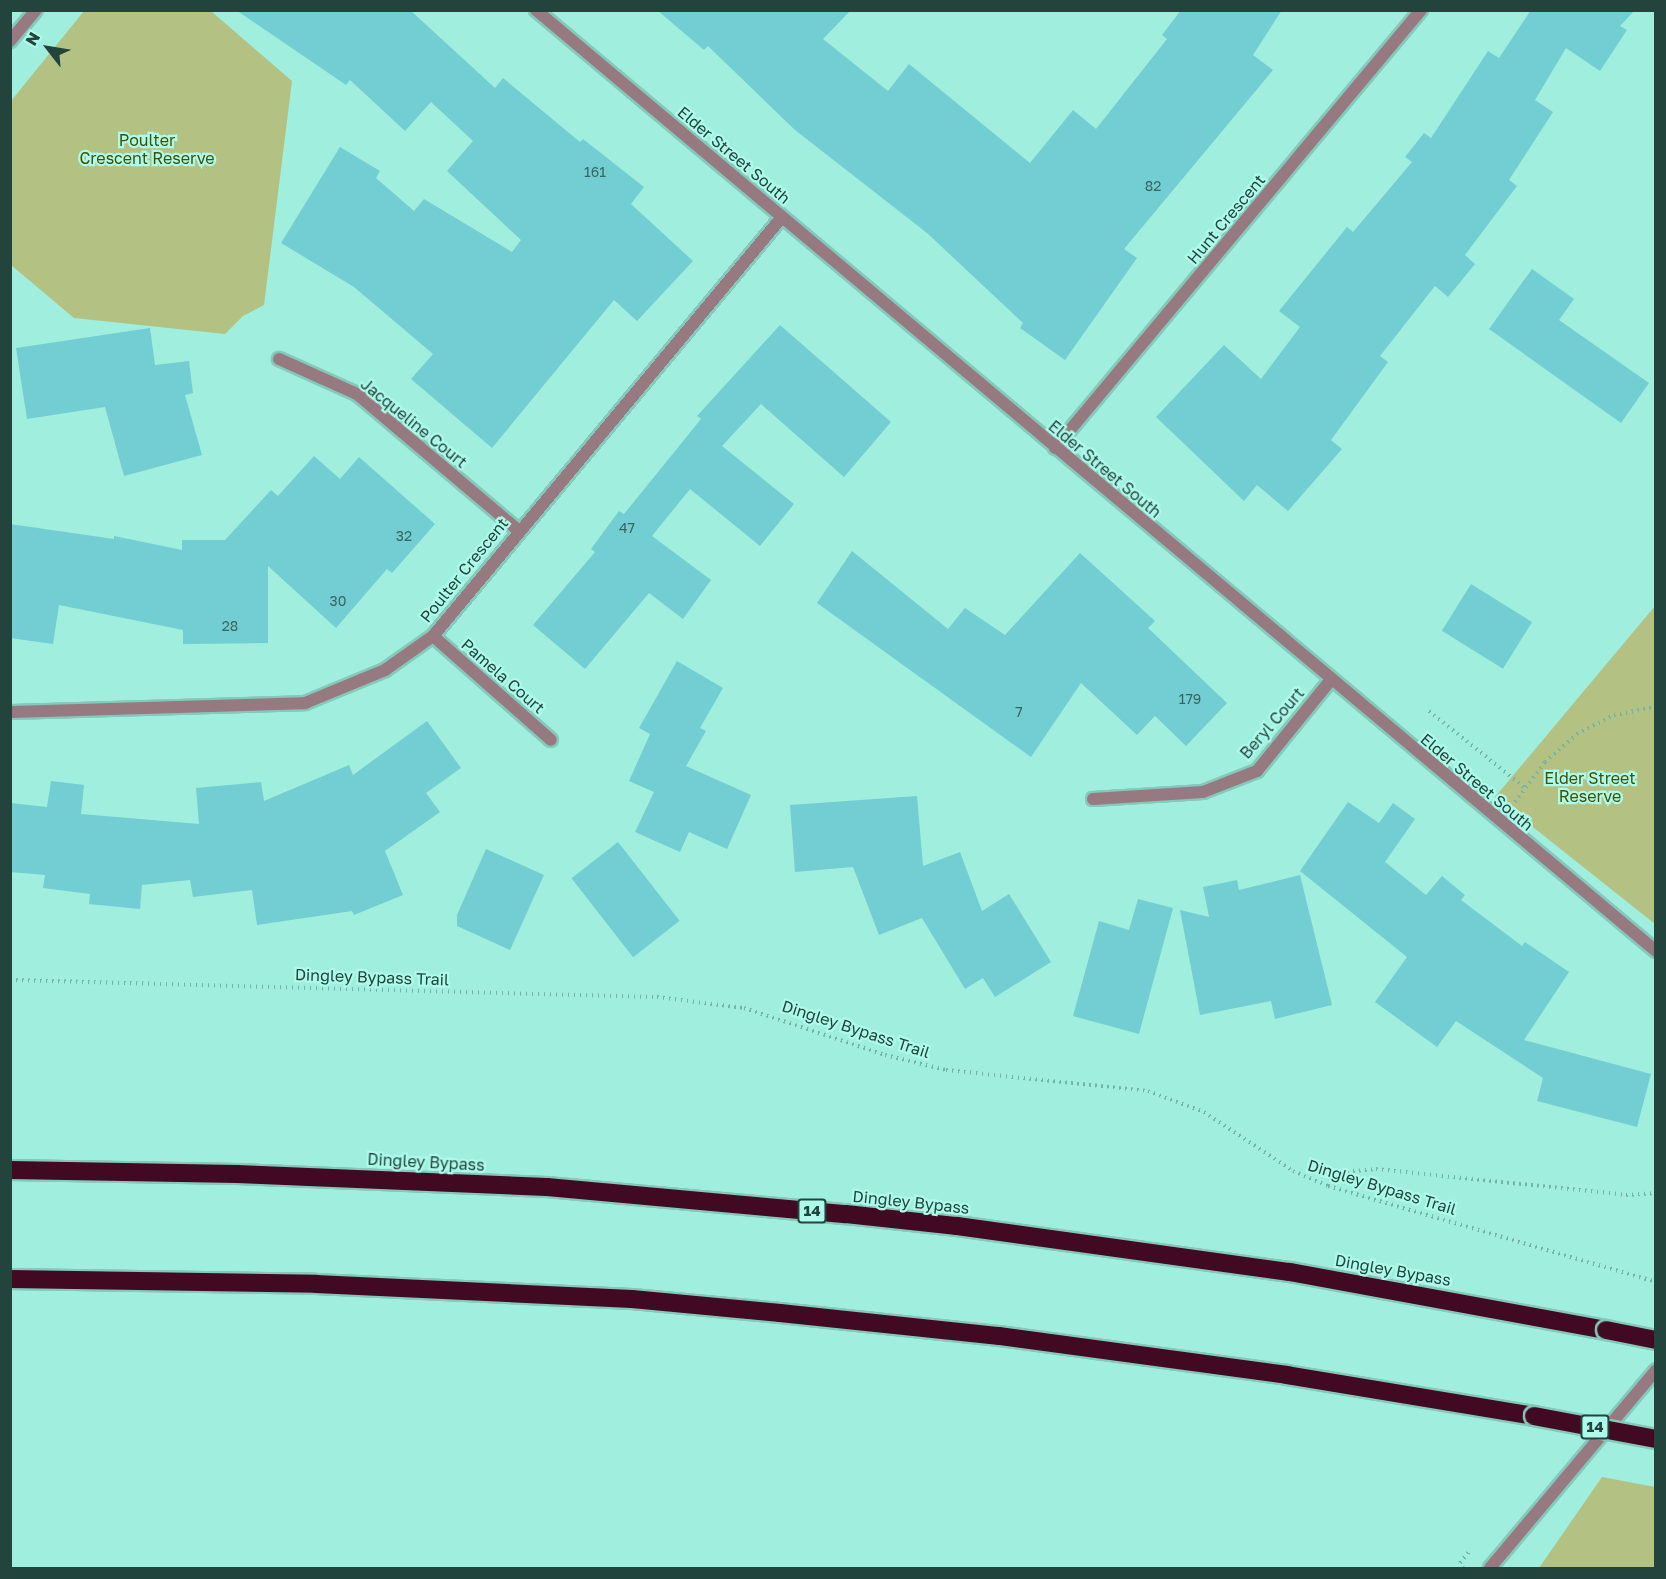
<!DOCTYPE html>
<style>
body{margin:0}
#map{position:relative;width:1666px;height:1579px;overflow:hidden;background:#a0eedd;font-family:"Golos Text",sans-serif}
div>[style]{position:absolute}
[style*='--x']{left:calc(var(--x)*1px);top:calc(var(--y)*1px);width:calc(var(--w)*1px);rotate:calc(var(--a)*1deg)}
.green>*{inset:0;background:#b3c183}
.building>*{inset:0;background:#72ced2;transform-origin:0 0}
.path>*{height:4px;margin-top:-2px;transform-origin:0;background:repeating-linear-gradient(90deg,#74b3a5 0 1.5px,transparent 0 6px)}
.roads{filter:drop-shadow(2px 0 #84c9ba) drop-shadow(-2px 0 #84c9ba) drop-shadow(0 2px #84c9ba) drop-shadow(0 -2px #84c9ba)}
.street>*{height:12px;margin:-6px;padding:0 6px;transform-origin:6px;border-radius:6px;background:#977981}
.highway>*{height:18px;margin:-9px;padding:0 9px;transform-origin:9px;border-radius:9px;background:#410922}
.bridges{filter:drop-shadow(2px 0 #84c9ba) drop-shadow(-2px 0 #84c9ba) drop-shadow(0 2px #84c9ba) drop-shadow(0 -2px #84c9ba)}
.highway-bridge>*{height:18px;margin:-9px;padding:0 9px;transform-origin:9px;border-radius:9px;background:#410922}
span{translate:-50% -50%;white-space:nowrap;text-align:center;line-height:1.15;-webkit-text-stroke:4.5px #adfbea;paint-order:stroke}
.number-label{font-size:14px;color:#376662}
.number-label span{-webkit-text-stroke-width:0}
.shield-label span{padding:2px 4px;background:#adfbea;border:2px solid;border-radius:4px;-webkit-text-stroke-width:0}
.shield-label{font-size:15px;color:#23443d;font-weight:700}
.park-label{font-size:16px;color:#444f01}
.street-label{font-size:16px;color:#23443d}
.frame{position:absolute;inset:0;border:12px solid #23443d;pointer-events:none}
.north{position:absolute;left:18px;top:18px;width:60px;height:60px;-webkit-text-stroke:4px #adfbea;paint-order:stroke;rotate:301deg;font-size:16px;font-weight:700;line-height:24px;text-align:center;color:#23443d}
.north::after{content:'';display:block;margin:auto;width:21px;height:27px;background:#23443d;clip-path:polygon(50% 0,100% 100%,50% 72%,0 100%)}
</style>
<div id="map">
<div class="green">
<div style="clip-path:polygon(84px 11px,211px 11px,292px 81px,264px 305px,243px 316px,225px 334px,74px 318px,11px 265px,11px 101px)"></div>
<div style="clip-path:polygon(1655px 606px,1655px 924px,1495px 797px)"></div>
<div style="clip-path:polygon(1602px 1477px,1655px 1487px,1655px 1568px,1539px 1568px)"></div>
</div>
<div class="building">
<div style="clip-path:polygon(236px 10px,410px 10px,495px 88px,503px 78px,580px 142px,583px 139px,644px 187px,631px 204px,693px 261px,637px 321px,614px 300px,492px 448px,411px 379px,433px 354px,354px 287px,281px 243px,340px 147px,380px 171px,376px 178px,414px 211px,424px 199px,512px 252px,521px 240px,447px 171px,473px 141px,431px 102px,405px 131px,350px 80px,346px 85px)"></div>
<div style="clip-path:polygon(657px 10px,851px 10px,823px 39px,888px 91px,909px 64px,1030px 163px,1073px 110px,1096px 129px,1167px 39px,1162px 35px,1181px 10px,1282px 10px,1253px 55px,1273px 70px,1124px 249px,1137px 258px,1065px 360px,1020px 328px,1023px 323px,927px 233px,795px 130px,708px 46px,704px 50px)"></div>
<div style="clip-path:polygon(1531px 10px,1635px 10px,1620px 26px,1627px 30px,1600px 71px,1566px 48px,1535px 100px,1553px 112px,1509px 180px,1517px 186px,1465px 255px,1475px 264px,1448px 297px,1435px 286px,1380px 356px,1388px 362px,1331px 440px,1342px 449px,1288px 511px,1257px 485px,1244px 501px,1156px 417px,1224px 345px,1261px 379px,1300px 327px,1279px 311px,1347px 227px,1353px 232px,1412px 162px,1405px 157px,1424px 133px,1431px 138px,1488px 51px,1499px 58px)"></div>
<div style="clip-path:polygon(1532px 269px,1574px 299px,1559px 320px,1649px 383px,1621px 423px,1489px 329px)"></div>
<div style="clip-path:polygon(780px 325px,891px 422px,844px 477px,761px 404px,722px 446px,794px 504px,760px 546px,690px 489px,652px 536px,711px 580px,683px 619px,649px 593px,585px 669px,533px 625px,595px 552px,591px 549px,619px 511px,624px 514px,701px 419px,697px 416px)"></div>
<div style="clip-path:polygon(150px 328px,155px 365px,189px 361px,193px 393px,185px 395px,202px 455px,124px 476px,105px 407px,27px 419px,16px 348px)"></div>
<div style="clip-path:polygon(314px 456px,340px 479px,359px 457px,435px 524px,392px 573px,387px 569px,336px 628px,268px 566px,268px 643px,183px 644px,183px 630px,59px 605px,53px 644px,10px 638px,10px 524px,114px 539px,114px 536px,182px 550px,182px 540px,225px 540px,271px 490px,278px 496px)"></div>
<div style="clip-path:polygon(852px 551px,948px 629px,965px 608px,1005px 635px,1080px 553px,1155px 621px,1148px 628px,1227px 703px,1186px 746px,1155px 716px,1137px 735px,1081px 683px,1031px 757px,817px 603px)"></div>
<div style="left:1471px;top:584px;width:72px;height:55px;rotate:32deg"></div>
<div style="clip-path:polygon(677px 661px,723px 688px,700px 728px,706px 731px,686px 766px,751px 795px,727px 849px,689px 832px,680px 852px,635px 832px,654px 792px,629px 781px,650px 734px,639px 728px)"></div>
<div style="clip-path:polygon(427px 721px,461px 768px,426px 793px,440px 812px,385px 851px,403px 895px,354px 915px,352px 911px,257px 925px,252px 890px,193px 897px,190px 880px,142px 885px,140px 909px,89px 904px,90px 894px,43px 888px,45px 875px,10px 872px,10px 803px,47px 807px,51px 781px,84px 785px,81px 814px,199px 824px,196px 788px,261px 782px,264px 801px,349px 765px,353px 775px)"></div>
<div style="clip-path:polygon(917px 796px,923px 866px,960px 852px,982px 911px,1009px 894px,1051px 962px,995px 997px,983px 978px,965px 989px,922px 918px,879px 935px,853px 867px,795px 872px,790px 805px)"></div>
<div style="clip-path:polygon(1348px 802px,1379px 823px,1393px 803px,1415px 819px,1385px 862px,1426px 895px,1442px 876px,1465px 895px,1461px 900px,1522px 946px,1525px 942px,1569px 972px,1524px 1040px,1651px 1074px,1637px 1127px,1537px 1101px,1543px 1078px,1456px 1021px,1437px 1047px,1375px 1002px,1407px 957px,1300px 871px)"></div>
<div style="left:618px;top:842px;width:100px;height:59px;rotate:52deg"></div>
<div style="clip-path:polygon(486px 849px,544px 875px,510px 950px,457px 926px,457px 915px)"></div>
<div style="clip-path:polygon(1300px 875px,1332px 1005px,1275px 1019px,1271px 1001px,1200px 1015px,1180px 910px,1209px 917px,1203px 887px,1237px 880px,1239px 890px)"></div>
<div style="clip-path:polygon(1138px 899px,1173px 908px,1139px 1034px,1073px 1016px,1099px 921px,1129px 930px)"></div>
</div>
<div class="path">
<div style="--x:1429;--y:711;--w:123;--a:38.7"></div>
<div style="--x:1515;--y:802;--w:50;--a:-53.1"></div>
<div style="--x:1545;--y:762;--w:43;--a:-41.2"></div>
<div style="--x:1577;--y:734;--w:42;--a:-27.2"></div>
<div style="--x:1614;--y:715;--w:43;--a:-10.8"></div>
<div style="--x:10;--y:980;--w:647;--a:1.51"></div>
<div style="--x:657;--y:997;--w:88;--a:7.2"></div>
<div style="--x:744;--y:1008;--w:149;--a:18.4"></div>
<div style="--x:885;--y:1055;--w:63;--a:13.8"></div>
<div style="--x:946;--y:1070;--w:203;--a:5.9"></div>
<div style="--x:1148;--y:1091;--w:60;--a:20.6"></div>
<div style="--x:1204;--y:1112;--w:107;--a:33.5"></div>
<div style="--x:1293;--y:1171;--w:38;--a:23"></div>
<div style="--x:1328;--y:1186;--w:342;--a:16.3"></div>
<div style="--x:1656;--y:999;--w:3;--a:90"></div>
<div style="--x:1328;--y:1186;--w:29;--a:-31"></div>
<div style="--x:1353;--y:1171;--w:23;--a:-5"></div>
<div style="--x:1376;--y:1169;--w:251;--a:5.9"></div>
<div style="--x:1626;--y:1195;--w:30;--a:-4"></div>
<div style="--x:1463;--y:1568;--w:6;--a:-121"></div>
<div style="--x:1460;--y:1563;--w:18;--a:-52"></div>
</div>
<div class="roads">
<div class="street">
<div style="--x:536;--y:10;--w:1463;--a:40.04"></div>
<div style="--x:10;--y:41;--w:40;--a:-50"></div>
<div style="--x:279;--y:359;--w:85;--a:24.2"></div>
<div style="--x:357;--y:394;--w:211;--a:40.2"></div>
<div style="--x:1055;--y:448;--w:571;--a:-50.12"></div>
<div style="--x:433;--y:636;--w:157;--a:41.4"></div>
<div style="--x:10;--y:712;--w:295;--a:-1.7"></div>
<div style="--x:305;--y:703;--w:87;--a:-22.4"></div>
<div style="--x:385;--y:670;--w:59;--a:-35.3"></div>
<div style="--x:433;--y:636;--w:545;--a:-50.21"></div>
<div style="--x:1093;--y:799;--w:110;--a:-3.6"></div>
<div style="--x:1203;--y:792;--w:58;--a:-21.3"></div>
<div style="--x:1257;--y:771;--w:116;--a:-51"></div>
<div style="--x:1490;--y:1568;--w:258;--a:-50"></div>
</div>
<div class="highway">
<div style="--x:10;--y:1170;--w:227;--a:1"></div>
<div style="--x:237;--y:1174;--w:310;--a:2.4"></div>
<div style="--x:547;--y:1187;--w:300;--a:5.2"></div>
<div style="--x:846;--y:1214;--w:112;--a:6.2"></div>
<div style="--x:957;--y:1226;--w:336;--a:7.9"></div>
<div style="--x:1290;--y:1272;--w:321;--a:10.4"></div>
<div style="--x:10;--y:1279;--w:306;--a:0.9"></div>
<div style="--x:316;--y:1284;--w:316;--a:2.7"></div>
<div style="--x:632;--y:1299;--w:149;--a:5.4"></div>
<div style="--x:780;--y:1313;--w:221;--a:6"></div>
<div style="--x:1000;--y:1336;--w:290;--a:7.7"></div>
<div style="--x:1287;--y:1375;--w:250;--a:9.4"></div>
</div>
</div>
<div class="bridges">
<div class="highway-bridge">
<div style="--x:1606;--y:1330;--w:51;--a:11.3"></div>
<div style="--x:1534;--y:1416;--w:124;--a:10.7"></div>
</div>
</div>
<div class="number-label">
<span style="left:595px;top:172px">161</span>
<span style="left:1153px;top:186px">82</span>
<span style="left:627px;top:528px">47</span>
<span style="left:404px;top:536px">32</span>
<span style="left:338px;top:601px">30</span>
<span style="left:230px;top:626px">28</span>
<span style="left:1190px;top:699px">179</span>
<span style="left:1019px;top:712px">7</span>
</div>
<div class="shield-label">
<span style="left:812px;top:1211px">14</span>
<span style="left:1595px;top:1427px">14</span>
</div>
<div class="park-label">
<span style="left:147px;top:149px">Poulter<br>Crescent Reserve</span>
<span style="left:1590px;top:787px">Elder Street<br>Reserve</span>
</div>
<div class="street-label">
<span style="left:734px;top:155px;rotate:40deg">Elder Street South</span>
<span style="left:1226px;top:219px;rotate:-50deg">Hunt Crescent</span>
<span style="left:414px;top:423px;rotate:39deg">Jacqueline Court</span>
<span style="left:1105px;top:469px;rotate:40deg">Elder Street South</span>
<span style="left:464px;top:570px;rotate:-51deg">Poulter Crescent</span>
<span style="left:503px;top:676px;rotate:41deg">Pamela Court</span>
<span style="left:1272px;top:723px;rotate:-49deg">Beryl Court</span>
<span style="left:1477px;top:782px;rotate:40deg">Elder Street South</span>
<span style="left:372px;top:977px;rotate:2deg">Dingley Bypass Trail</span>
<span style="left:856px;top:1029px;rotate:18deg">Dingley Bypass Trail</span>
<span style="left:426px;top:1162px;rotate:3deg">Dingley Bypass</span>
<span style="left:1382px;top:1187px;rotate:17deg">Dingley Bypass Trail</span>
<span style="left:911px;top:1202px;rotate:6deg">Dingley Bypass</span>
<span style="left:1393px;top:1270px;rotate:10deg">Dingley Bypass</span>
</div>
<div class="frame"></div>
<div class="north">N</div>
</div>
